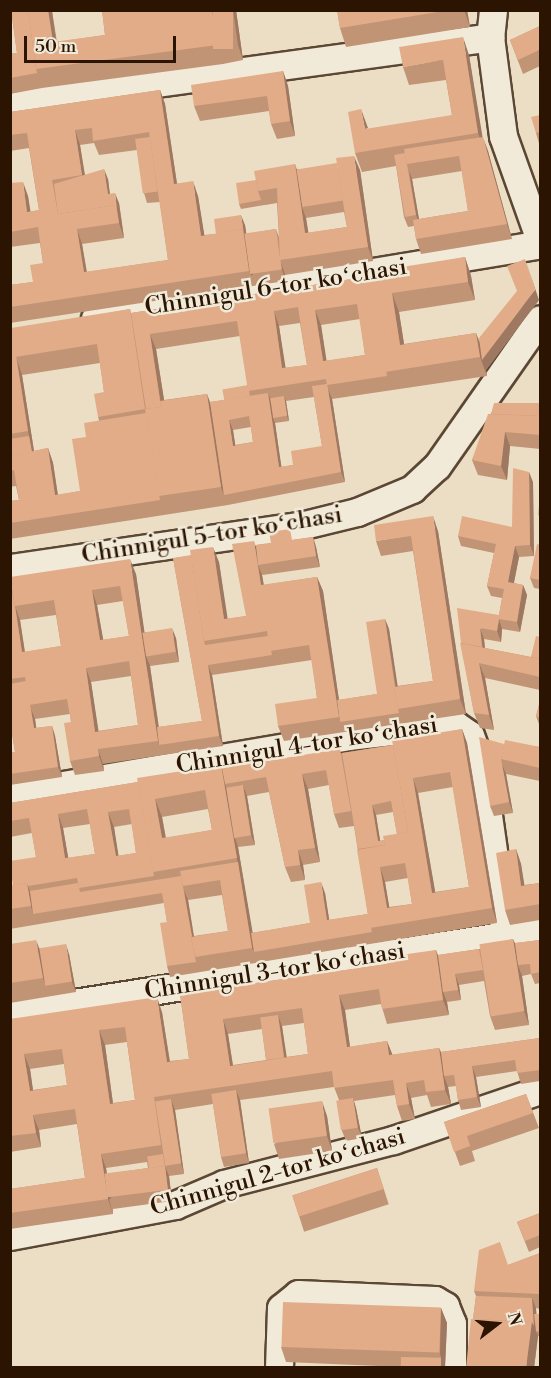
<!DOCTYPE html>
<meta charset="utf-8">
<style>
body{margin:0}
#map{position:relative;width:551px;height:1378px;overflow:hidden;background:#ebdec5;font-family:"Libre Bodoni",serif}
div>[style]{position:absolute}
[style*='--x']{left:calc(var(--x)*1px);top:calc(var(--y)*1px);width:calc(var(--w)*1px);rotate:calc(var(--a)*1deg)}
.roads{filter:drop-shadow(2px 0 #5b4733) drop-shadow(-2px 0 #5b4733) drop-shadow(0 2px #5b4733) drop-shadow(0 -2px #5b4733)}
.minor>*{height:27px;margin:-13.5px;padding:0 13.5px;transform-origin:13.5px;border-radius:13.5px;background:#f2ead9}
.wall>*{inset:0;background:#c29476;transform-origin:0 0}
.shaded-wall>*{inset:0;background:#9e7860}
.building>*{inset:0;background:#e2ac89;transform-origin:0 0}
span{translate:-50% -50%;white-space:nowrap;text-align:center;line-height:1.15;-webkit-text-stroke:5px #f2ead9;paint-order:stroke}
.street-label{font-size:24px;color:#2b1502}
.frame{position:absolute;inset:0;border:12px solid #2b1502;pointer-events:none}
.north{position:absolute;left:467px;top:1294px;width:60px;height:60px;-webkit-text-stroke:4px #f2ead9;paint-order:stroke;rotate:74deg;font-size:16px;font-weight:700;line-height:24px;text-align:center;color:#2b1502}
.north::after{content:'';display:block;margin:auto;width:21px;height:27px;background:#2b1502;clip-path:polygon(50% 0,100% 100%,50% 72%,0 100%)}
.scale{position:absolute;left:24px;top:36px;width:152px;height:27px;box-sizing:border-box;border:3px solid #2b1502;border-top:0;padding-left:8px;font-size:18px;line-height:21px;white-space:nowrap;color:#2b1502;-webkit-text-stroke:4px #f2ead9;paint-order:stroke}
</style>
<div id="map">
<div class="roads">
<div class="minor">
<div style="--x:493;--y:10;--w:27;--a:96"></div>
<div style="--x:490;--y:37;--w:100;--a:82.5"></div>
<div style="--x:503;--y:136;--w:110;--a:70.4"></div>
<div style="--x:10;--y:103;--w:485;--a:-7.8"></div>
<div style="--x:95;--y:318;--w:451;--a:-9.4"></div>
<div style="--x:10;--y:568;--w:297;--a:-8.3"></div>
<div style="--x:304;--y:525;--w:55;--a:-13.8"></div>
<div style="--x:357;--y:512;--w:60;--a:-22.7"></div>
<div style="--x:412;--y:489;--w:34;--a:-43"></div>
<div style="--x:437;--y:466;--w:179;--a:-55"></div>
<div style="--x:10;--y:794;--w:343;--a:-9.7"></div>
<div style="--x:348;--y:736;--w:107;--a:-6.5"></div>
<div style="--x:454;--y:724;--w:19;--a:35"></div>
<div style="--x:470;--y:735;--w:33;--a:70"></div>
<div style="--x:481;--y:766;--w:171;--a:81.9"></div>
<div style="--x:10;--y:1013;--w:536;--a:-8.9"></div>
<div style="--x:10;--y:1236;--w:168;--a:-10.6"></div>
<div style="--x:175;--y:1205;--w:53;--a:-23.2"></div>
<div style="--x:224;--y:1184;--w:175;--a:-14.6"></div>
<div style="--x:393;--y:1140;--w:155;--a:-18.8"></div>
<div style="--x:279;--y:1368;--w:60;--a:-88.1"></div>
<div style="--x:281;--y:1308;--w:22;--a:-39"></div>
<div style="--x:298;--y:1294;--w:137;--a:2.5"></div>
<div style="--x:435;--y:1300;--w:12;--a:31"></div>
<div style="--x:445;--y:1306;--w:18;--a:68"></div>
<div style="--x:452;--y:1323;--w:45;--a:90"></div>
</div>
</div>
<div class="wall">
<div style="clip-path:polygon(11px 10px,56px 10px,52px 11px,57px 42px,105px 35px,102px 10px,236px 10px,243px 60px,223px 64px,42px 88px,10px 94px,10px 54px,17px 53px)"></div>
<div style="clip-path:polygon(337px 10px,467px 10px,470px 27px,346px 47px,340px 28px)"></div>
<div style="clip-path:polygon(540px 26px,540px 66px,523px 74px,510px 40px)"></div>
<div style="clip-path:polygon(evenodd,469px 55px,482px 137px,488px 151px,512px 239px,421px 254px,416px 239px,414px 226px,408px 227px,404px 217px,396px 166px,362px 172px,355px 153px,452px 115px,446px 80px,409px 85px,403px 67px,469px 55px,462px 171px,468px 211px,419px 219px,412px 179px,462px 171px)"></div>
<div style="clip-path:polygon(283px 71px,288px 86px,295px 136px,277px 139px,271px 124px,269px 111px,200px 121px,194px 106px)"></div>
<div style="clip-path:polygon(evenodd,160px 90px,165px 104px,177px 183px,198px 196px,204px 235px,216px 234px,245px 225px,246px 234px,276px 229px,279px 237px,277px 203px,241px 209px,239px 204px,256px 180px,295px 164px,296px 169px,360px 170px,373px 261px,285px 275px,285px 274px,286px 281px,10px 323px,10px 285px,33px 282px,43px 263px,40px 243px,10px 247px,10px 183px,28px 196px,30px 212px,39px 210px,29px 148px,10px 151px,10px 112px,160px 90px,94px 143px,99px 155px,137px 150px,144px 193px,147px 203px,160px 202px,168px 260px,87px 272px,82px 244px,124px 238px,119px 203px,110px 194px,108px 179px,85px 175px,80px 145px,94px 143px,160px 90px,344px 212px,347px 227px,308px 233px,306px 218px,344px 212px)"></div>
<div style="clip-path:polygon(540px 115px,540px 147px,536px 133px)"></div>
<div style="clip-path:polygon(evenodd,465px 257px,471px 276px,475px 300px,399px 312px,404px 344px,476px 333px,479px 341px,539px 300px,486px 370px,487px 376px,332px 399px,345px 482px,228px 505px,10px 539px,10px 501px,19px 500px,16px 486px,10px 487px,10px 332px,130px 309px,131px 313px,371px 276px,465px 257px,360px 319px,365px 355px,326px 361px,321px 325px,360px 319px,465px 257px,300px 323px,307px 365px,285px 368px,279px 326px,300px 323px,465px 257px,240px 336px,248px 385px,224px 400px,210px 402px,207px 394px,164px 400px,156px 349px,240px 336px,465px 257px,100px 363px,104px 392px,98px 417px,99px 420px,80px 491px,58px 495px,53px 463px,48px 448px,34px 451px,22px 375px,100px 363px,465px 257px,314px 397px,322px 446px,293px 465px,281px 467px,275px 423px,289px 421px,286px 401px,314px 397px,465px 257px,251px 427px,253px 442px,235px 445px,233px 430px,251px 427px)"></div>
<div style="clip-path:polygon(540px 403px,540px 449px,510px 446px,507px 480px,478px 475px,472px 460px,491px 414px)"></div>
<div style="clip-path:polygon(533px 482px,534px 556px,519px 557px,514px 583px,523px 585px,527px 595px,520px 632px,502px 629px,501px 642px,484px 639px,485px 648px,531px 657px,540px 637px,540px 690px,485px 678px,494px 730px,480px 728px,474px 713px,461px 643px,499px 615px,502px 598px,491px 596px,487px 586px,494px 553px,461px 546px,458px 536px,512px 527px)"></div>
<div style="clip-path:polygon(evenodd,438px 531px,466px 714px,284px 741px,278px 726px,317px 698px,312px 660px,212px 675px,223px 746px,103px 764px,104px 771px,75px 775px,70px 761px,71px 722px,70px 714px,35px 719px,36px 728px,52px 726px,55px 736px,62px 777px,10px 785px,10px 753px,15px 752px,10px 721px,10px 581px,136px 574px,144px 632px,176px 638px,179px 662px,150px 666px,159px 727px,202px 721px,173px 558px,219px 562px,227px 619px,246px 616px,256px 545px,313px 537px,316px 547px,320px 567px,262px 575px,264px 585px,317px 577px,323px 591px,339px 700px,377px 694px,385px 619px,389px 629px,397px 686px,433px 681px,413px 551px,381px 556px,376px 541px,438px 531px,123px 601px,129px 636px,103px 640px,97px 605px,123px 601px,438px 531px,56px 615px,61px 646px,25px 652px,20px 620px,56px 615px,438px 531px,131px 676px,138px 725px,98px 731px,91px 682px,131px 676px)"></div>
<div style="clip-path:polygon(540px 545px,540px 589px,534px 588px,530px 578px)"></div>
<div style="clip-path:polygon(540px 701px,540px 727px,536px 716px)"></div>
<div style="clip-path:polygon(evenodd,462px 729px,467px 743px,497px 923px,170px 977px,167px 966px,167px 922px,164px 903px,10px 929px,10px 885px,13px 885px,36px 857px,32px 833px,10px 837px,10px 803px,138px 782px,221px 765px,222px 768px,342px 753px,393px 745px,462px 729px,329px 785px,334px 814px,339px 828px,354px 826px,368px 914px,329px 920px,325px 893px,310px 923px,252px 933px,238px 847px,255px 845px,247px 796px,269px 792px,285px 867px,291px 882px,305px 880px,303px 865px,320px 862px,308px 789px,329px 785px,462px 729px,453px 787px,469px 887px,435px 892px,418px 793px,453px 787px,462px 729px,208px 809px,212px 830px,166px 838px,162px 817px,208px 809px,462px 729px,393px 812px,397px 834px,384px 840px,380px 841px,376px 815px,393px 812px,462px 729px,90px 824px,95px 854px,68px 858px,63px 828px,90px 824px,462px 729px,132px 824px,136px 853px,118px 856px,114px 827px,132px 824px,462px 729px,408px 878px,412px 904px,389px 907px,385px 882px,408px 878px,462px 729px,222px 895px,228px 931px,194px 936px,188px 900px,222px 895px)"></div>
<div style="clip-path:polygon(504px 744px,540px 747px,540px 781px,506px 774px,513px 813px,494px 816px,490px 806px)"></div>
<div style="clip-path:polygon(516px 849px,521px 864px,524px 885px,540px 883px,540px 920px,510px 925px,505px 910px)"></div>
<div style="clip-path:polygon(evenodd,513px 939px,515px 943px,540px 940px,540px 983px,535px 984px,531px 974px,522px 976px,529px 1025px,495px 1030px,490px 1016px,484px 981px,459px 985px,461px 1000px,447px 1002px,449px 1015px,387px 1024px,381px 1004px,345px 1010px,350px 1047px,387px 1041px,392px 1055px,439px 1048px,441px 1052px,540px 1038px,540px 1081px,521px 1084px,517px 1071px,476px 1077px,481px 1107px,461px 1110px,458px 1100px,456px 1086px,448px 1087px,451px 1104px,431px 1107px,427px 1095px,411px 1098px,415px 1119px,402px 1121px,397px 1106px,395px 1095px,354px 1101px,356px 1108px,362px 1138px,346px 1141px,342px 1131px,339px 1100px,334px 1087px,240px 1100px,249px 1163px,224px 1167px,221px 1157px,213px 1104px,175px 1110px,184px 1174px,169px 1176px,172px 1201px,113px 1209px,113px 1214px,10px 1229px,10px 1189px,85px 1178px,77px 1124px,39px 1130px,41px 1147px,10px 1152px,10px 1019px,162px 1012px,170px 1061px,189px 1059px,180px 994px,387px 964px,436px 950px,438px 955px,479px 949px,513px 939px,304px 1023px,308px 1054px,286px 1057px,282px 1026px,304px 1023px,513px 939px,262px 1029px,266px 1060px,233px 1065px,228px 1034px,262px 1029px,513px 939px,127px 1042px,135px 1100px,113px 1103px,105px 1045px,127px 1042px,513px 939px,64px 1064px,67px 1085px,33px 1090px,30px 1069px,64px 1064px,513px 939px,147px 1162px,148px 1168px,107px 1174px,106px 1168px,147px 1162px)"></div>
<div style="clip-path:polygon(10px 944px,39px 948px,69px 954px,76px 992px,10px 1003px)"></div>
<div style="clip-path:polygon(526px 1094px,539px 1128px,472px 1151px,475px 1161px,460px 1166px,444px 1122px)"></div>
<div style="clip-path:polygon(327px 1116px,332px 1151px,279px 1159px,274px 1144px)"></div>
<div style="left:377px;top:1168px;width:38px;height:89px;rotate:72deg"></div>
<div style="clip-path:polygon(540px 1213px,540px 1247px,529px 1252px,517px 1222px)"></div>
<div style="clip-path:polygon(540px 1253px,540px 1309px,536px 1308px,536px 1314px,540px 1314px,540px 1337px,538px 1336px,534px 1368px,473px 1319px,476px 1296px,474px 1291px,508px 1265px)"></div>
<div style="clip-path:polygon(441px 1308px,447px 1323px,445px 1368px,401px 1368px,401px 1367px,286px 1362px,281px 1347px)"></div>
</div>
<div class="shaded-wall">
<div style="clip-path:polygon(48px 10px,52px 11px,59px 61px,53px 42px)"></div>
<div style="clip-path:polygon(233px 10px,236px 10px,243px 60px,238px 45px)"></div>
<div style="clip-path:polygon(464px 10px,467px 10px,470px 27px)"></div>
<div style="clip-path:polygon(463px 37px,469px 55px,485px 152px,478px 133px)"></div>
<div style="clip-path:polygon(283px 71px,288px 86px,295px 136px,290px 121px)"></div>
<div style="clip-path:polygon(160px 90px,165px 104px,179px 198px,174px 184px)"></div>
<div style="clip-path:polygon(361px 109px,368px 128px,365px 129px)"></div>
<div style="clip-path:polygon(75px 130px,80px 145px,87px 190px,82px 175px)"></div>
<div style="clip-path:polygon(483px 137px,488px 151px,512px 239px,507px 224px)"></div>
<div style="clip-path:polygon(354px 156px,360px 170px,373px 261px,368px 247px)"></div>
<div style="clip-path:polygon(295px 164px,300px 179px,302px 207px,306px 218px,311px 248px,305px 233px)"></div>
<div style="clip-path:polygon(104px 169px,108px 179px,111px 204px,108px 194px)"></div>
<div style="clip-path:polygon(409px 170px,412px 179px,420px 225px,416px 215px)"></div>
<div style="clip-path:polygon(193px 181px,198px 196px,207px 251px,201px 236px)"></div>
<div style="clip-path:polygon(23px 182px,28px 196px,33px 227px,27px 212px)"></div>
<div style="clip-path:polygon(115px 193px,119px 203px,124px 238px,119px 223px)"></div>
<div style="clip-path:polygon(241px 215px,245px 225px,253px 275px,251px 275px,249px 271px)"></div>
<div style="clip-path:polygon(77px 229px,82px 244px,89px 287px,84px 272px)"></div>
<div style="clip-path:polygon(465px 257px,471px 276px,475px 300px,468px 282px)"></div>
<div style="clip-path:polygon(525px 259px,539px 300px,486px 370px,487px 376px,480px 357px,476px 333px,483px 351px,535px 290px)"></div>
<div style="clip-path:polygon(281px 263px,285px 274px,286px 281px,282px 270px)"></div>
<div style="clip-path:polygon(392px 293px,399px 312px,407px 363px,400px 345px)"></div>
<div style="clip-path:polygon(315px 310px,321px 325px,329px 376px,323px 361px)"></div>
<div style="clip-path:polygon(274px 311px,279px 326px,288px 383px,282px 368px)"></div>
<div style="clip-path:polygon(150px 334px,156px 349px,168px 425px,162px 411px)"></div>
<div style="clip-path:polygon(17px 360px,22px 375px,37px 470px,33px 460px,29px 436px,28px 431px)"></div>
<div style="clip-path:polygon(328px 389px,332px 399px,345px 482px,341px 472px)"></div>
<div style="clip-path:polygon(268px 393px,272px 403px,273px 418px,275px 423px,283px 477px,279px 467px)"></div>
<div style="clip-path:polygon(207px 394px,213px 412px,224px 495px,221px 487px)"></div>
<div style="clip-path:polygon(284px 396px,286px 401px,289px 421px,287px 416px)"></div>
<div style="clip-path:polygon(229px 420px,233px 430px,237px 456px,233px 446px)"></div>
<div style="clip-path:polygon(505px 432px,510px 446px,507px 480px,501px 466px)"></div>
<div style="clip-path:polygon(48px 448px,53px 463px,60px 510px,55px 495px)"></div>
<div style="clip-path:polygon(529px 472px,533px 482px,534px 556px,530px 545px)"></div>
<div style="clip-path:polygon(433px 516px,438px 531px,466px 714px,460px 699px)"></div>
<div style="clip-path:polygon(313px 537px,316px 547px,320px 567px,316px 556px)"></div>
<div style="clip-path:polygon(254px 541px,259px 556px,258px 565px,262px 575px,266px 600px,261px 585px)"></div>
<div style="clip-path:polygon(515px 546px,519px 557px,512px 592px,508px 582px)"></div>
<div style="clip-path:polygon(213px 547px,219px 562px,230px 634px,224px 619px)"></div>
<div style="clip-path:polygon(130px 559px,136px 574px,148px 656px,146px 656px,150px 666px,161px 745px,159px 745px,158px 741px)"></div>
<div style="clip-path:polygon(317px 577px,323px 591px,342px 721px,340px 722px,339px 717px)"></div>
<div style="clip-path:polygon(523px 585px,527px 595px,520px 632px,517px 622px)"></div>
<div style="clip-path:polygon(92px 590px,97px 605px,106px 655px,100px 640px)"></div>
<div style="clip-path:polygon(15px 606px,20px 620px,27px 667px,22px 652px)"></div>
<div style="clip-path:polygon(385px 619px,389px 629px,401px 708px,399px 708px)"></div>
<div style="clip-path:polygon(499px 619px,502px 629px,501px 642px,497px 631px)"></div>
<div style="clip-path:polygon(172px 628px,176px 638px,179px 662px,176px 652px)"></div>
<div style="clip-path:polygon(480px 628px,484px 639px,486px 660px,483px 650px)"></div>
<div style="clip-path:polygon(479px 663px,485px 678px,494px 730px,489px 715px)"></div>
<div style="clip-path:polygon(208px 665px,212px 675px,223px 746px,219px 736px)"></div>
<div style="clip-path:polygon(86px 668px,91px 682px,101px 747px,95px 732px)"></div>
<div style="clip-path:polygon(31px 709px,35px 719px,38px 739px,34px 728px)"></div>
<div style="clip-path:polygon(52px 726px,55px 736px,62px 777px,58px 767px)"></div>
<div style="clip-path:polygon(462px 729px,467px 743px,497px 923px,492px 908px)"></div>
<div style="clip-path:polygon(98px 749px,103px 764px,104px 771px,99px 756px)"></div>
<div style="clip-path:polygon(502px 764px,506px 774px,513px 813px,509px 802px)"></div>
<div style="clip-path:polygon(221px 765px,228px 783px,225px 784px,230px 799px,235px 838px,238px 847px,256px 952px,254px 952px,252px 948px)"></div>
<div style="clip-path:polygon(302px 774px,308px 789px,320px 862px,315px 848px)"></div>
<div style="clip-path:polygon(413px 778px,418px 793px,438px 908px,432px 893px)"></div>
<div style="clip-path:polygon(243px 785px,247px 796px,255px 845px,251px 835px)"></div>
<div style="clip-path:polygon(155px 799px,162px 817px,169px 857px,162px 838px)"></div>
<div style="clip-path:polygon(372px 805px,376px 815px,382px 852px,378px 841px)"></div>
<div style="clip-path:polygon(108px 812px,114px 827px,121px 871px,116px 856px)"></div>
<div style="clip-path:polygon(58px 814px,63px 828px,71px 873px,65px 858px)"></div>
<div style="clip-path:polygon(516px 849px,521px 864px,527px 901px,521px 886px)"></div>
<div style="clip-path:polygon(298px 850px,303px 865px,305px 880px,300px 865px)"></div>
<div style="clip-path:polygon(380px 867px,385px 882px,392px 923px,387px 908px)"></div>
<div style="clip-path:polygon(321px 882px,325px 893px,331px 931px,327px 920px)"></div>
<div style="clip-path:polygon(27px 883px,33px 901px,33px 914px,31px 906px)"></div>
<div style="clip-path:polygon(184px 890px,188px 900px,197px 957px,195px 957px)"></div>
<div style="clip-path:polygon(513px 939px,519px 954px,518px 965px,522px 976px,529px 1025px,524px 1011px)"></div>
<div style="clip-path:polygon(36px 940px,43px 958px,46px 986px,43px 978px)"></div>
<div style="clip-path:polygon(66px 944px,69px 954px,76px 992px,72px 982px)"></div>
<div style="clip-path:polygon(436px 950px,441px 965px,443px 992px,447px 1002px,449px 1015px,443px 1000px)"></div>
<div style="clip-path:polygon(455px 974px,459px 985px,461px 1000px,458px 990px)"></div>
<div style="clip-path:polygon(339px 995px,345px 1010px,352px 1062px,347px 1047px)"></div>
<div style="clip-path:polygon(157px 997px,162px 1012px,172px 1077px,167px 1062px)"></div>
<div style="clip-path:polygon(278px 1015px,282px 1026px,289px 1072px,285px 1062px)"></div>
<div style="clip-path:polygon(223px 1019px,228px 1034px,235px 1080px,230px 1066px)"></div>
<div style="clip-path:polygon(99px 1030px,105px 1045px,115px 1119px,110px 1104px)"></div>
<div style="clip-path:polygon(387px 1041px,393px 1056px,389px 1055px)"></div>
<div style="clip-path:polygon(439px 1048px,445px 1062px,444px 1076px,448px 1087px,451px 1104px,445px 1090px)"></div>
<div style="clip-path:polygon(24px 1054px,30px 1069px,35px 1105px,30px 1091px)"></div>
<div style="clip-path:polygon(472px 1066px,476px 1077px,481px 1107px,477px 1097px)"></div>
<div style="clip-path:polygon(406px 1083px,411px 1098px,415px 1119px,409px 1104px)"></div>
<div style="clip-path:polygon(236px 1090px,240px 1100px,249px 1163px,246px 1153px)"></div>
<div style="clip-path:polygon(353px 1098px,356px 1108px,362px 1138px,358px 1128px)"></div>
<div style="clip-path:polygon(171px 1099px,175px 1110px,184px 1174px,181px 1163px)"></div>
<div style="clip-path:polygon(322px 1101px,327px 1116px,332px 1151px,327px 1136px)"></div>
<div style="clip-path:polygon(33px 1115px,39px 1130px,41px 1147px,36px 1133px)"></div>
<div style="clip-path:polygon(101px 1154px,106px 1168px,111px 1199px,109px 1199px,113px 1214px,108px 1199px)"></div>
<div style="clip-path:polygon(165px 1166px,169px 1176px,172px 1201px,168px 1190px)"></div>
<div style="clip-path:polygon(532px 1298px,536px 1308px,538px 1331px,536px 1331px,538px 1336px,534px 1368px,526px 1368px)"></div>
<div style="clip-path:polygon(441px 1308px,447px 1323px,445px 1368px,441px 1368px,441px 1358px,440px 1354px)"></div>
</div>
<div class="building">
<div style="clip-path:polygon(11px 10px,28px 10px,36px 69px,37px 73px,10px 78px,10px 54px,17px 53px)"></div>
<div style="clip-path:polygon(28px 10px,48px 10px,53px 42px,105px 35px,102px 10px,212px 10px,217px 45px,36px 69px)"></div>
<div style="left:213px;top:10px;width:20px;height:39px"></div>
<div style="clip-path:polygon(337px 10px,450px 10px,340px 28px)"></div>
<div style="clip-path:polygon(540px 26px,540px 54px,539px 50px,518px 60px,510px 40px)"></div>
<div style="clip-path:polygon(463px 37px,478px 133px,355px 153px,348px 112px,361px 109px,365px 129px,452px 115px,443px 60px,403px 67px,399px 47px)"></div>
<div style="clip-path:polygon(283px 71px,290px 121px,271px 124px,267px 96px,194px 106px,191px 85px)"></div>
<div style="clip-path:polygon(evenodd,160px 90px,174px 184px,193px 181px,201px 236px,243px 229px,249px 271px,10px 307px,10px 285px,33px 282px,30px 265px,43px 263px,38px 227px,10px 232px,10px 183px,23px 182px,27px 212px,39px 210px,27px 133px,10px 135px,10px 112px,160px 90px,92px 128px,93px 141px,149px 132px,168px 260px,84px 272px,77px 229px,119px 223px,116px 205px,58px 214px,52px 180px,82px 175px,75px 130px,92px 128px)"></div>
<div style="clip-path:polygon(540px 115px,540px 132px,536px 133px,531px 117px)"></div>
<div style="left:150px;top:137px;width:55px;height:15px;rotate:82deg"></div>
<div style="clip-path:polygon(483px 137px,507px 224px,416px 239px,413px 220px,468px 211px,459px 156px,407px 164px,404px 149px)"></div>
<div style="left:405px;top:153px;width:63px;height:11px;rotate:80deg"></div>
<div style="clip-path:polygon(354px 156px,368px 247px,280px 260px,277px 188px,258px 191px,254px 171px,295px 164px,305px 233px,347px 227px,336px 158px)"></div>
<div style="left:337px;top:163px;width:38px;height:41px;rotate:81deg"></div>
<div style="clip-path:polygon(104px 169px,108px 194px,115px 193px,117px 210px,116px 205px,58px 214px,54px 184px)"></div>
<div style="clip-path:polygon(256px 180px,258px 191px,261px 200px,239px 204px,236px 183px)"></div>
<div style="clip-path:polygon(241px 215px,244px 234px,243px 229px,216px 234px,214px 219px)"></div>
<div style="left:276px;top:229px;width:41px;height:32px;rotate:82deg"></div>
<div style="clip-path:polygon(465px 257px,468px 282px,392px 293px,400px 345px,476px 333px,480px 357px,385px 372px,370px 272px)"></div>
<div style="clip-path:polygon(525px 259px,535px 290px,482px 360px,479px 338px,517px 291px,507px 266px)"></div>
<div style="clip-path:polygon(evenodd,371px 276px,387px 376px,327px 385px,326px 379px,248px 391px,237px 321px,150px 334px,161px 407px,146px 409px,131px 313px,371px 276px,357px 304px,365px 355px,323px 361px,315px 310px,357px 304px,371px 276px,298px 307px,307px 365px,282px 368px,274px 311px,298px 307px)"></div>
<div style="clip-path:polygon(130px 309px,145px 409px,98px 417px,94px 394px,104px 392px,97px 344px,15px 357px,11px 328px)"></div>
<div style="clip-path:polygon(12px 331px,28px 431px,10px 434px,10px 332px)"></div>
<div style="clip-path:polygon(evenodd,327px 384px,328px 389px,341px 472px,224px 495px,210px 402px,268px 393px,279px 467px,293px 465px,291px 451px,322px 446px,312px 386px,327px 384px,249px 416px,253px 442px,233px 446px,229px 420px,249px 416px)"></div>
<div style="left:248px;top:385px;width:11px;height:26px;rotate:80deg"></div>
<div style="clip-path:polygon(207px 394px,221px 487px,159px 496px,145px 409px,161px 407px,160px 401px)"></div>
<div style="left:284px;top:396px;width:20px;height:14px;rotate:81deg"></div>
<div style="clip-path:polygon(494px 403px,540px 403px,540px 416px,491px 414px)"></div>
<div style="clip-path:polygon(146px 413px,160px 500px,10px 523px,10px 501px,19px 500px,14px 470px,10px 471px,10px 456px,48px 448px,55px 495px,80px 491px,72px 439px,86px 437px,84px 423px)"></div>
<div style="clip-path:polygon(488px 414px,540px 416px,540px 435px,505px 432px,501px 466px,472px 460px)"></div>
<div style="clip-path:polygon(29px 436px,32px 452px,10px 456px,10px 439px)"></div>
<div style="clip-path:polygon(513px 468px,529px 472px,530px 545px,515px 546px,508px 582px,523px 585px,517px 622px,499px 619px,497px 631px,480px 628px,482px 647px,461px 643px,457px 608px,499px 615px,504px 589px,487px 586px,496px 544px,458px 536px,462px 516px,512px 527px)"></div>
<div style="clip-path:polygon(540px 496px,540px 516px,538px 515px)"></div>
<div style="clip-path:polygon(433px 516px,460px 699px,398px 709px,394px 687px,433px 681px,411px 536px,376px 541px,374px 525px)"></div>
<div style="clip-path:polygon(290px 529px,292px 540px,313px 537px,316px 556px,258px 565px,256px 545px,271px 543px,269px 532px)"></div>
<div style="clip-path:polygon(254px 541px,261px 585px,317px 577px,339px 717px,278px 726px,275px 704px,317px 698px,309px 645px,270px 651px,267px 631px,204px 641px,190px 550px,213px 547px,224px 619px,246px 616px,232px 544px)"></div>
<div style="clip-path:polygon(537px 544px,540px 545px,540px 580px,530px 578px)"></div>
<div style="clip-path:polygon(191px 555px,204px 641px,205px 645px,268px 636px,272px 655px,208px 665px,219px 736px,159px 745px,157px 727px,202px 721px,173px 558px)"></div>
<div style="clip-path:polygon(evenodd,130px 559px,158px 741px,98px 749px,99px 756px,70px 761px,64px 723px,71px 722px,67px 699px,29px 705px,25px 677px,10px 679px,10px 606px,15px 606px,22px 652px,61px 646px,54px 600px,15px 606px,10px 577px,130px 559px,120px 586px,129px 636px,100px 640px,92px 590px,120px 586px,130px 559px,129px 661px,138px 725px,95px 732px,86px 668px,129px 661px)"></div>
<div style="clip-path:polygon(10px 581px,15px 606px,10px 606px)"></div>
<div style="clip-path:polygon(385px 619px,395px 687px,394px 687px,399px 713px,340px 722px,337px 700px,377px 694px,366px 622px)"></div>
<div style="left:172px;top:628px;width:24px;height:30px;rotate:81deg"></div>
<div style="clip-path:polygon(536px 636px,540px 637px,540px 659px,531px 657px)"></div>
<div style="clip-path:polygon(460px 643px,540px 659px,540px 677px,479px 663px,489px 715px,474px 713px)"></div>
<div style="clip-path:polygon(26px 681px,34px 728px,52px 726px,58px 767px,10px 774px,10px 753px,15px 752px,10px 721px,10px 684px)"></div>
<div style="clip-path:polygon(540px 701px,540px 718px,536px 716px)"></div>
<div style="clip-path:polygon(evenodd,462px 729px,492px 908px,370px 928px,357px 850px,385px 845px,383px 836px,408px 832px,392px 740px,462px 729px,450px 772px,469px 887px,432px 893px,413px 778px,450px 772px,462px 729px,405px 863px,412px 904px,387px 908px,380px 867px,405px 863px)"></div>
<div style="clip-path:polygon(479px 737px,504px 744px,501px 759px,502px 764px,509px 802px,490px 806px)"></div>
<div style="clip-path:polygon(505px 740px,540px 747px,540px 768px,501px 759px)"></div>
<div style="clip-path:polygon(393px 745px,408px 832px,397px 834px,391px 801px,372px 805px,378px 841px,384px 840px,385px 845px,358px 849px,342px 753px)"></div>
<div style="clip-path:polygon(340px 749px,351px 811px,334px 814px,326px 770px,302px 774px,315px 848px,298px 850px,300px 865px,285px 867px,266px 777px,225px 784px,222px 768px)"></div>
<div style="clip-path:polygon(evenodd,221px 765px,237px 858px,153px 872px,137px 778px,221px 765px,205px 790px,212px 830px,162px 838px,155px 799px,205px 790px)"></div>
<div style="clip-path:polygon(evenodd,138px 782px,154px 876px,79px 888px,77px 878px,28px 886px,27px 883px,13px 885px,10px 868px,10px 861px,36px 857px,29px 818px,10px 821px,10px 803px,138px 782px,87px 809px,95px 854px,65px 858px,58px 814px,87px 809px,138px 782px,129px 809px,136px 853px,116px 856px,108px 812px,129px 809px)"></div>
<div style="left:243px;top:785px;width:51px;height:17px;rotate:81deg"></div>
<div style="clip-path:polygon(516px 849px,521px 886px,540px 883px,540px 904px,505px 910px,496px 853px)"></div>
<div style="clip-path:polygon(238px 862px,252px 948px,195px 957px,191px 937px,228px 931px,220px 880px,183px 886px,180px 871px)"></div>
<div style="clip-path:polygon(181px 876px,192px 936px,191px 937px,196px 962px,167px 966px,160px 923px,167px 922px,162px 893px,33px 914px,30px 891px,78px 883px,80px 892px)"></div>
<div style="clip-path:polygon(321px 882px,327px 920px,368px 914px,372px 932px,254px 952px,251px 933px,310px 923px,304px 885px)"></div>
<div style="clip-path:polygon(27px 883px,31px 906px,10px 909px,10px 885px)"></div>
<div style="left:513px;top:939px;width:73px;height:34px;rotate:81deg"></div>
<div style="clip-path:polygon(36px 940px,43px 978px,10px 983px,10px 944px)"></div>
<div style="clip-path:polygon(540px 940px,540px 972px,531px 974px,530px 964px,518px 965px,515px 943px)"></div>
<div style="left:66px;top:944px;width:38px;height:27px;rotate:81deg"></div>
<div style="clip-path:polygon(479px 949px,483px 970px,455px 974px,458px 990px,443px 992px,438px 955px)"></div>
<div style="clip-path:polygon(evenodd,436px 950px,443px 1000px,382px 1009px,379px 989px,339px 995px,347px 1047px,387px 1041px,389px 1055px,439px 1048px,445px 1090px,426px 1092px,424px 1080px,406px 1083px,409px 1104px,397px 1106px,393px 1080px,334px 1088px,332px 1071px,154px 1097px,161px 1145px,101px 1154px,108px 1199px,10px 1213px,10px 1189px,85px 1178px,75px 1109px,33px 1115px,36px 1133px,10px 1136px,10px 1019px,157px 997px,167px 1062px,189px 1059px,180px 994px,387px 964px,386px 957px,436px 950px,302px 1008px,308px 1054px,230px 1066px,223px 1019px,302px 1008px,436px 950px,125px 1027px,135px 1100px,110px 1104px,99px 1030px,125px 1027px,436px 950px,62px 1049px,67px 1085px,30px 1091px,24px 1054px,62px 1049px)"></div>
<div style="left:278px;top:1015px;width:43px;height:18px;rotate:82deg"></div>
<div style="clip-path:polygon(540px 1038px,540px 1070px,517px 1073px,515px 1060px,472px 1066px,477px 1097px,458px 1100px,454px 1075px,444px 1076px,441px 1052px)"></div>
<div style="left:236px;top:1090px;width:64px;height:25px;rotate:81deg"></div>
<div style="clip-path:polygon(526px 1094px,533px 1113px,467px 1136px,470px 1146px,454px 1152px,444px 1122px)"></div>
<div style="left:353px;top:1098px;width:30px;height:17px;rotate:81deg"></div>
<div style="left:171px;top:1099px;width:65px;height:16px;rotate:81deg"></div>
<div style="left:322px;top:1101px;width:35px;height:54px;rotate:82deg"></div>
<div style="left:163px;top:1154px;width:12px;height:16px;rotate:81deg"></div>
<div style="left:165px;top:1166px;width:24px;height:61px;rotate:83deg"></div>
<div style="left:377px;top:1168px;width:22px;height:89px;rotate:72deg"></div>
<div style="clip-path:polygon(540px 1213px,540px 1235px,525px 1241px,517px 1222px)"></div>
<div style="clip-path:polygon(500px 1242px,508px 1265px,540px 1253px,540px 1294px,474px 1291px,479px 1250px)"></div>
<div style="clip-path:polygon(476px 1296px,532px 1298px,534px 1326px,532px 1322px,473px 1319px)"></div>
<div style="left:283px;top:1302px;width:158px;height:45px;rotate:2deg"></div>
<div style="clip-path:polygon(534px 1314px,540px 1314px,540px 1332px,536px 1331px)"></div>
<div style="clip-path:polygon(471px 1319px,532px 1322px,526px 1368px,466px 1368px)"></div>
<div style="left:401px;top:1357px;width:40px;height:11px;rotate:1deg"></div>
</div>
<div class="street-label">
<span style="left:276px;top:288px;rotate:-9deg">Chinnigul 6-tor koʻchasi</span>
<span style="left:212px;top:536px;rotate:-9deg">Chinnigul 5-tor koʻchasi</span>
<span style="left:307px;top:746px;rotate:-9deg">Chinnigul 4-tor koʻchasi</span>
<span style="left:275px;top:972px;rotate:-9deg">Chinnigul 3-tor koʻchasi</span>
<span style="left:278px;top:1173px;rotate:-16deg">Chinnigul 2-tor koʻchasi</span>
</div>
<div class="frame"></div>
<div class="north">N</div>
<div class="scale">50 m</div>
</div>
